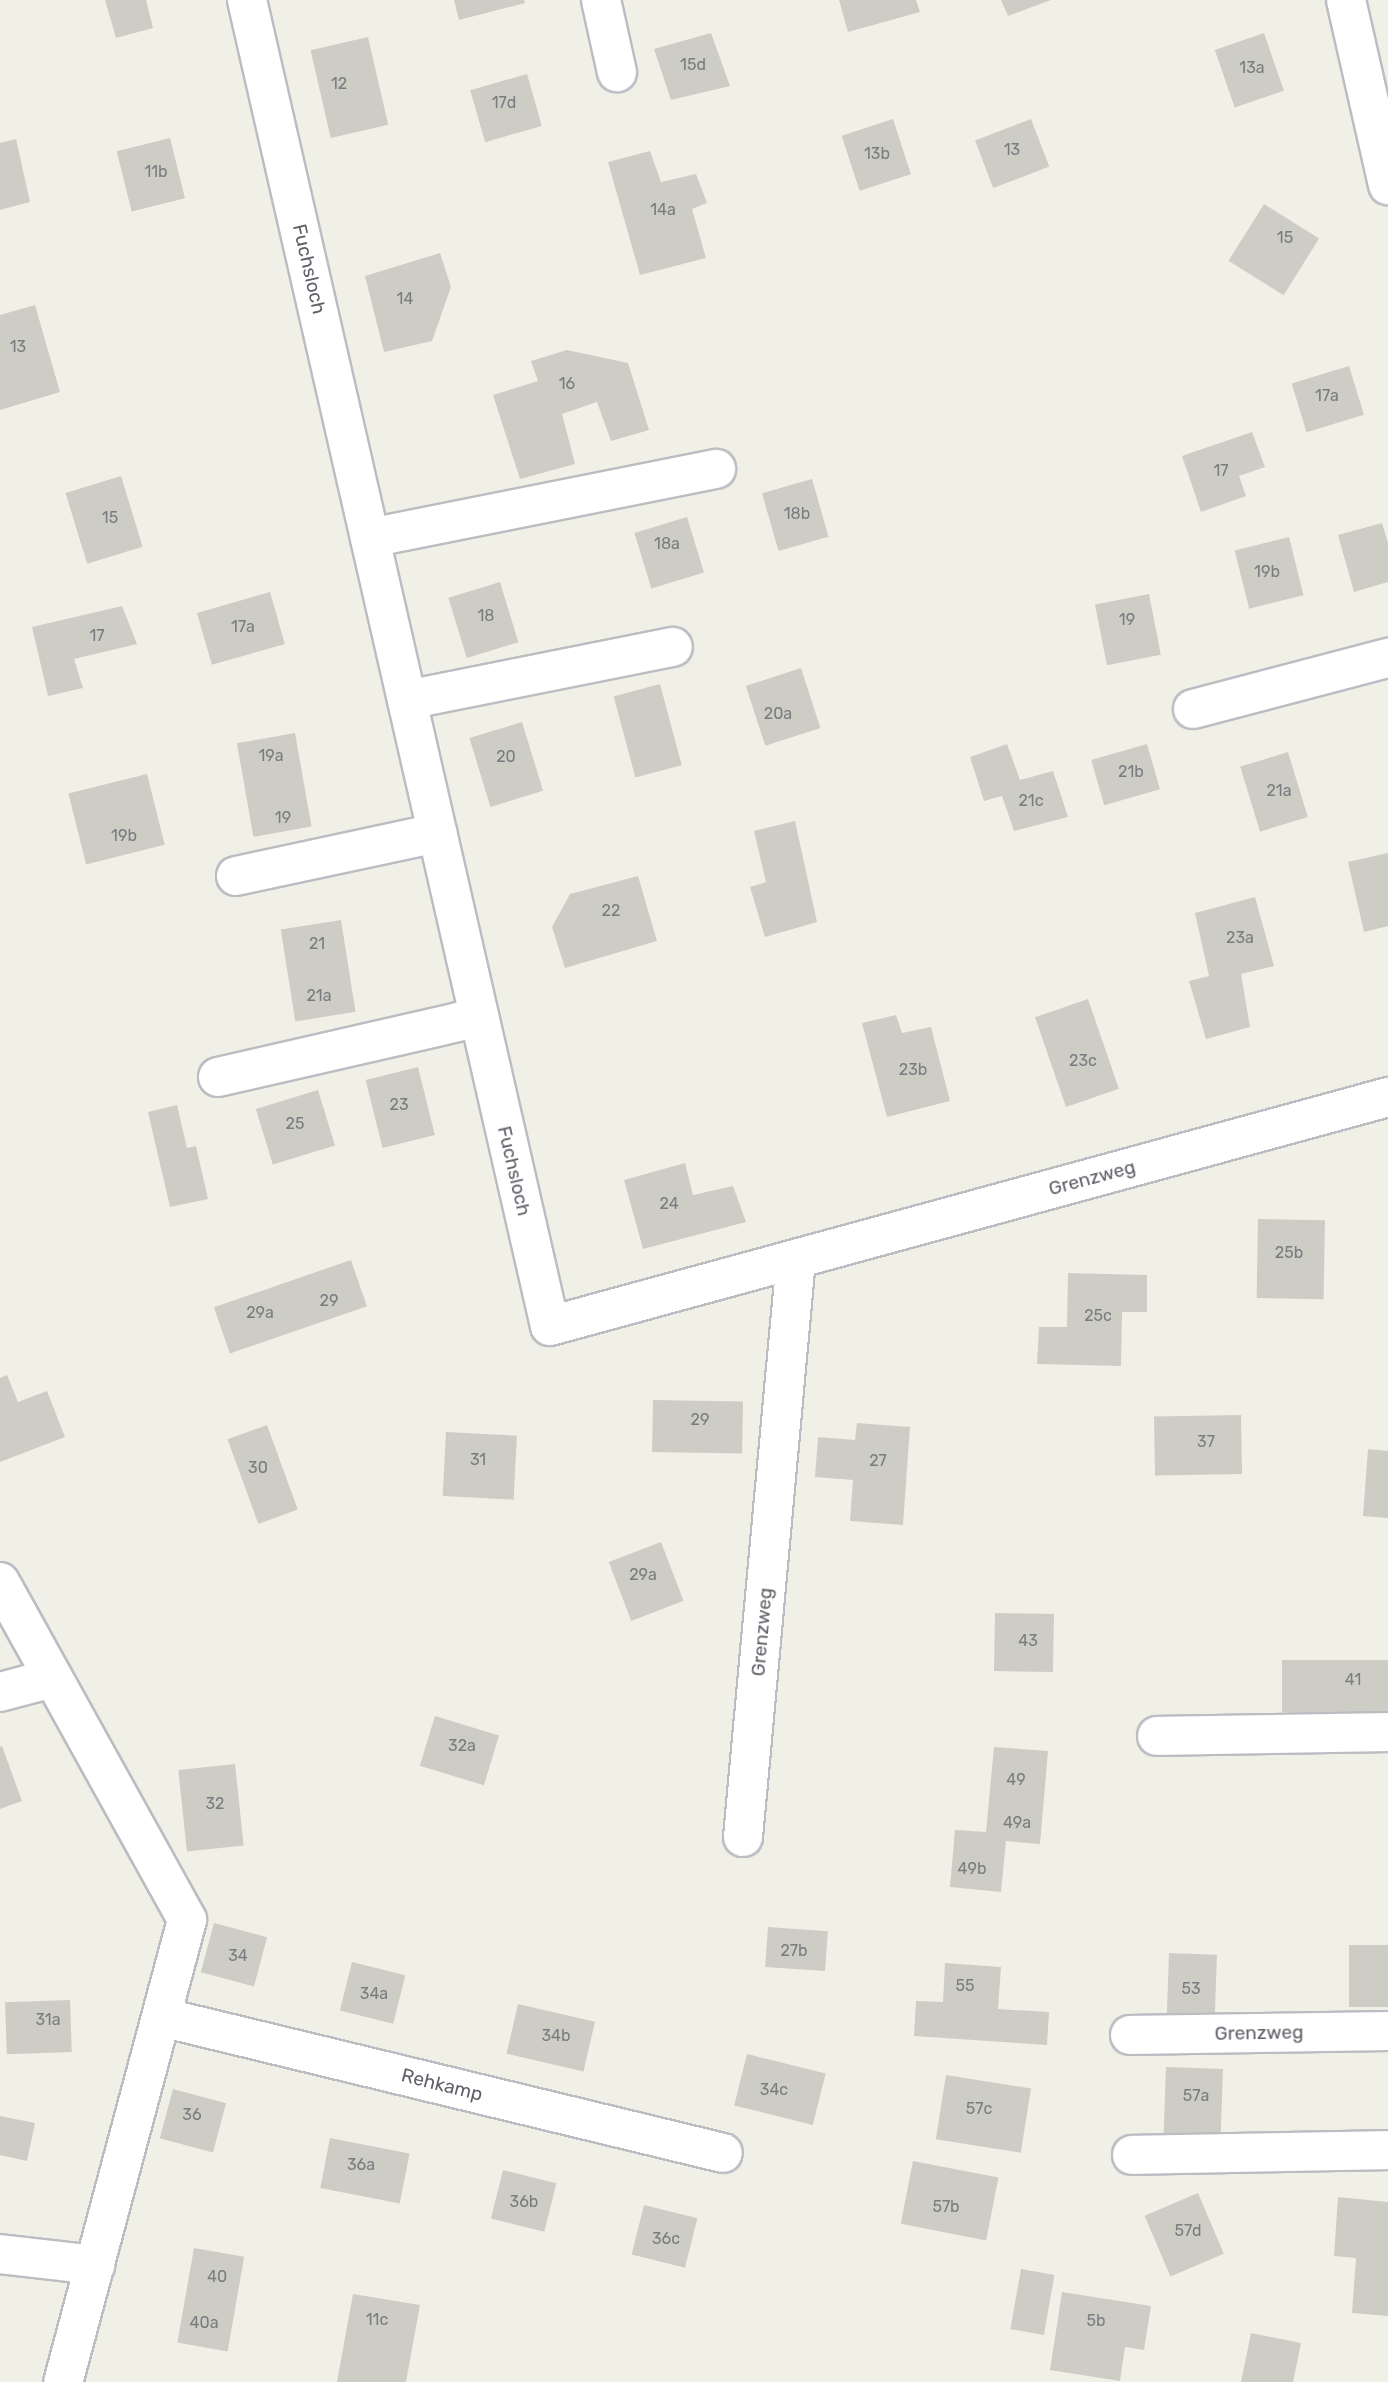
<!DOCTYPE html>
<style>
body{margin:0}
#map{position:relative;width:1388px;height:2382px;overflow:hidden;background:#f1f0e7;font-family:Rubik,sans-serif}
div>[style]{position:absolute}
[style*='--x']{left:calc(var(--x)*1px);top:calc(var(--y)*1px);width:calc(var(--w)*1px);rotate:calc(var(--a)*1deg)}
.building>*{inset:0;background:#cecdc5;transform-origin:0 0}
.roads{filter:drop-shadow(2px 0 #bbbdc3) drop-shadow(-2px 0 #bbbdc3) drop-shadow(0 2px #bbbdc3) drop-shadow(0 -2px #bbbdc3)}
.minor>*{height:38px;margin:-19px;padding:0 19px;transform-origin:19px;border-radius:19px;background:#fff}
span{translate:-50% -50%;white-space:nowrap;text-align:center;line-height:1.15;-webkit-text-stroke:5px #fff;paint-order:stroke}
.number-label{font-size:16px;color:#7a7c7f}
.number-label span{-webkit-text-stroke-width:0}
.street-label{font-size:19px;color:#5e6168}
</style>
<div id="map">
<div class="building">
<div style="clip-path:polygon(105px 0,146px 0,153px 28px,116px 38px)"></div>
<div style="clip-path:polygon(454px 0,524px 0,525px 3px,459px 20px)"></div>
<div style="clip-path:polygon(839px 0,916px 0,920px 12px,848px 32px)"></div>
<div style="clip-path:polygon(1001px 0,1051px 0,1008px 16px)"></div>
<div style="clip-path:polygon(711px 33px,730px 86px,671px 100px,654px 49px)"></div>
<div style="left:1264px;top:33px;width:61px;height:52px;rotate:71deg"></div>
<div style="left:368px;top:37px;width:90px;height:59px;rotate:77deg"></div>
<div style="left:527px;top:74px;width:54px;height:59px;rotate:74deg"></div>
<div style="left:893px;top:119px;width:58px;height:54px;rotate:72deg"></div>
<div style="left:1031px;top:119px;width:51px;height:60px;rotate:69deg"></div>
<div style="left:170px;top:138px;width:62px;height:55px;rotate:76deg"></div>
<div style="clip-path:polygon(16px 139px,30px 202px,0 210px,0 143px)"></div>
<div style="clip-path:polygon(650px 151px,661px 182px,696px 174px,707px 203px,692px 209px,706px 258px,640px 275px,608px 162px)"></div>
<div style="left:1264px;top:204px;width:65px;height:67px;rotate:32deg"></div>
<div style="clip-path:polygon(440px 253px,451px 287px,432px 341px,384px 352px,365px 276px)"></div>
<div style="clip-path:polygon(35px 305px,60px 392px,0 410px,0 315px)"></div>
<div style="clip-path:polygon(567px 350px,628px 363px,649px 430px,611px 441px,597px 402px,562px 414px,575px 464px,520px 479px,493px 395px,538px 381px,531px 361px)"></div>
<div style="left:1349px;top:366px;width:51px;height:60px;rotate:73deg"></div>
<div style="clip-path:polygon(1252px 432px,1265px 467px,1239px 476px,1246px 496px,1201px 512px,1182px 456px)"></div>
<div style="left:121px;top:476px;width:74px;height:58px;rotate:73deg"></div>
<div style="left:812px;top:479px;width:60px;height:52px;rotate:74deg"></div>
<div style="left:687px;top:517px;width:58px;height:55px;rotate:73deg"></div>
<div style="clip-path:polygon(1382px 523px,1388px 543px,1388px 582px,1354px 592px,1338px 535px)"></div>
<div style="left:1289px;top:537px;width:60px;height:56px;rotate:76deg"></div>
<div style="left:500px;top:582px;width:63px;height:54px;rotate:73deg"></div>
<div style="left:270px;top:592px;width:54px;height:76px;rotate:74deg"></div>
<div style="left:1149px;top:594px;width:62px;height:55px;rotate:79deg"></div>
<div style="clip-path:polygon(122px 606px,137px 644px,74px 659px,83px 688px,48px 696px,32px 627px)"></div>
<div style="left:801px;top:668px;width:63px;height:58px;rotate:72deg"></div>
<div style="left:660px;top:684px;width:84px;height:48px;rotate:75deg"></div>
<div style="left:522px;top:722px;width:72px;height:55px;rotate:73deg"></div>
<div style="left:295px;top:733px;width:95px;height:59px;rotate:80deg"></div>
<div style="clip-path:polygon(1007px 744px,1020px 780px,1053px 771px,1068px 817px,1014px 831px,1002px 796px,984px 801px,970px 757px)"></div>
<div style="left:1147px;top:744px;width:47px;height:58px;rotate:74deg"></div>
<div style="left:1288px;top:752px;width:68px;height:50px;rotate:73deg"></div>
<div style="left:147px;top:774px;width:73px;height:81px;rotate:76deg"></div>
<div style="clip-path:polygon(795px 821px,817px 922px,765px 937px,750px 887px,766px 882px,754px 831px)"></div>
<div style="clip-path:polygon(1388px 853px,1388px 926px,1364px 932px,1348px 862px)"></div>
<div style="clip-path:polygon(638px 876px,657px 941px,565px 968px,552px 927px,570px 894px)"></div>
<div style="clip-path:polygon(1255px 897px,1274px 966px,1241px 974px,1250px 1027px,1206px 1039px,1189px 981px,1209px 976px,1195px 913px)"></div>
<div style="left:341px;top:920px;width:93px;height:61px;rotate:81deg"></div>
<div style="left:1088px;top:999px;width:95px;height:56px;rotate:71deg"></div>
<div style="clip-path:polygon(896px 1015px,902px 1033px,931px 1027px,950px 1101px,887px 1117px,862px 1023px)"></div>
<div style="left:418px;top:1067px;width:70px;height:54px;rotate:76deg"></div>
<div style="left:318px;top:1090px;width:58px;height:65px;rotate:73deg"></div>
<div style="clip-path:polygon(177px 1105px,187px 1148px,196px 1146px,208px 1199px,170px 1207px,148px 1112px)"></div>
<div style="clip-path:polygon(685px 1163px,693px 1195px,733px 1186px,746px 1222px,643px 1249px,624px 1180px)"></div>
<div style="left:1258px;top:1219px;width:67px;height:79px;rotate:1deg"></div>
<div style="left:351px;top:1260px;width:49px;height:145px;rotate:71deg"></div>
<div style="clip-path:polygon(1068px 1273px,1147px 1275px,1147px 1312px,1122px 1312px,1121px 1366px,1037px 1364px,1039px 1327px,1067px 1327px)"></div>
<div style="clip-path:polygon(7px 1375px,18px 1402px,47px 1391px,65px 1437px,0 1462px,0 1378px)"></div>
<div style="left:653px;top:1400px;width:90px;height:52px;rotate:1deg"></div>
<div style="left:1241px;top:1415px;width:59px;height:87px;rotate:89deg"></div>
<div style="clip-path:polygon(857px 1423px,910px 1427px,903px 1525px,850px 1521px,853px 1480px,815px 1477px,818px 1437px,855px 1440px)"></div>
<div style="left:267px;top:1425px;width:90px;height:42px;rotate:70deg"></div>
<div style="left:446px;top:1432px;width:71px;height:64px;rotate:3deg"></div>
<div style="clip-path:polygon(1368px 1449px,1388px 1451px,1388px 1518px,1363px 1516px)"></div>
<div style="left:661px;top:1542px;width:63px;height:56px;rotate:69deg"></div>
<div style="left:995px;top:1613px;width:59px;height:58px;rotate:1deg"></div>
<div style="left:1388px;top:1660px;width:52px;height:106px;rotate:90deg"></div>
<div style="left:435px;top:1716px;width:67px;height:52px;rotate:17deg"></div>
<div style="clip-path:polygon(2px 1746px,22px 1801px,0 1809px,0 1747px)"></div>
<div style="clip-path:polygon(994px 1747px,1048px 1751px,1040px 1844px,1006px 1841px,1001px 1892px,950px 1887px,955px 1830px,986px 1832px)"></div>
<div style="left:235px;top:1764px;width:82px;height:57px;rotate:84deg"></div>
<div style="left:214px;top:1923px;width:55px;height:51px;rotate:15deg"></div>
<div style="left:768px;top:1927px;width:60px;height:40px;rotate:4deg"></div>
<div style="left:1388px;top:1945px;width:62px;height:39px;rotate:90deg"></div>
<div style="left:1169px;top:1953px;width:48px;height:65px;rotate:2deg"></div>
<div style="left:352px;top:1962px;width:55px;height:50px;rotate:14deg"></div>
<div style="clip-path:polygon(945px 1963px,1001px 1967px,998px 2009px,1049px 2012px,1047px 2045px,914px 2036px,916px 2001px,943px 2002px)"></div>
<div style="left:70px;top:2000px;width:52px;height:65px;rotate:88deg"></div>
<div style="left:518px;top:2004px;width:79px;height:51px;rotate:13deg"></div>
<div style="left:747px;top:2054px;width:81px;height:53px;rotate:14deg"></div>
<div style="left:1166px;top:2067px;width:57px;height:70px;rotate:2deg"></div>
<div style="left:946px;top:2075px;width:86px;height:65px;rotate:9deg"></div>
<div style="left:173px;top:2089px;width:55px;height:51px;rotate:15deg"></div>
<div style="clip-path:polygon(0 2116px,35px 2123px,27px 2161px,0 2155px)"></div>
<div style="left:330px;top:2138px;width:81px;height:51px;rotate:11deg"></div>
<div style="left:913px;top:2161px;width:87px;height:64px;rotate:11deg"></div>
<div style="left:503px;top:2170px;width:55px;height:50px;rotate:14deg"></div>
<div style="left:1198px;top:2193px;width:66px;height:58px;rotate:67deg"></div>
<div style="clip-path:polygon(1338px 2197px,1388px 2202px,1388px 2316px,1352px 2313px,1356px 2258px,1334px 2256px)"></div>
<div style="left:644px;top:2205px;width:55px;height:51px;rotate:14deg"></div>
<div style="left:194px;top:2248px;width:51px;height:96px;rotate:10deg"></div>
<div style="left:1021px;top:2269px;width:34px;height:61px;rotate:10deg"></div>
<div style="clip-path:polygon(1062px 2292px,1151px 2306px,1144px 2350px,1125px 2347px,1120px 2381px,1050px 2370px)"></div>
<div style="clip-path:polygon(353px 2294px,420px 2305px,406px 2382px,337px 2382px)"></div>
<div style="clip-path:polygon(1251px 2333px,1301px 2343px,1293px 2382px,1241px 2382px)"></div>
</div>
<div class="roads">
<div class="minor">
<div style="--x:247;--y:0;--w:1360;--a:77.13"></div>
<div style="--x:550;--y:1326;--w:869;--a:-15.28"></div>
<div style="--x:601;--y:0;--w:74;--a:77.5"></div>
<div style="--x:1346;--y:0;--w:190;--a:77.2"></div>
<div style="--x:370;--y:538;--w:353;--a:-11.3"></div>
<div style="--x:407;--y:700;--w:271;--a:-11.3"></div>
<div style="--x:1193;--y:709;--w:202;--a:-14.7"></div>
<div style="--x:236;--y:876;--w:206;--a:-12.1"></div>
<div style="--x:218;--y:1077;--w:268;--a:-12.9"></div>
<div style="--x:0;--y:1582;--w:386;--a:61"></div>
<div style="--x:187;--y:1920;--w:478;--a:105"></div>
<div style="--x:0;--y:1692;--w:55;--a:-14.8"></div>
<div style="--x:1157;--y:1736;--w:231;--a:-1"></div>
<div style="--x:743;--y:1837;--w:580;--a:-84.76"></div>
<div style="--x:161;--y:2017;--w:578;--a:13.6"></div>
<div style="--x:1130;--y:2035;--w:258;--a:-0.9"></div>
<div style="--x:1132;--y:2155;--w:256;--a:-1.1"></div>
<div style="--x:0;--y:2254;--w:96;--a:6.6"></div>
</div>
</div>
<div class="number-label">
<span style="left:693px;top:65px">15d</span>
<span style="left:1252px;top:68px">13a</span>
<span style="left:339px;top:84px">12</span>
<span style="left:504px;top:103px">17d</span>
<span style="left:1012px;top:150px">13</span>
<span style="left:877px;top:154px">13b</span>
<span style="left:156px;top:172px">11b</span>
<span style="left:663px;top:210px">14a</span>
<span style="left:1285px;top:238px">15</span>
<span style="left:405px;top:299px">14</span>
<span style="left:18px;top:347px">13</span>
<span style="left:567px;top:384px">16</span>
<span style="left:1327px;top:396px">17a</span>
<span style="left:1221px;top:471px">17</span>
<span style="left:797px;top:514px">18b</span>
<span style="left:110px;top:518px">15</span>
<span style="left:667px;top:544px">18a</span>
<span style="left:1267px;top:572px">19b</span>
<span style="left:486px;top:616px">18</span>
<span style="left:1127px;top:620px">19</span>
<span style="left:243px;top:627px">17a</span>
<span style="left:97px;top:636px">17</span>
<span style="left:778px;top:714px">20a</span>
<span style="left:271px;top:756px">19a</span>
<span style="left:506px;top:757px">20</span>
<span style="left:1131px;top:772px">21b</span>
<span style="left:1279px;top:791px">21a</span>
<span style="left:1031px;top:801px">21c</span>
<span style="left:283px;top:818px">19</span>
<span style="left:124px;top:836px">19b</span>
<span style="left:611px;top:911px">22</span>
<span style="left:1240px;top:938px">23a</span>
<span style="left:317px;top:944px">21</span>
<span style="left:319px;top:996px">21a</span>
<span style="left:1083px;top:1061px">23c</span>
<span style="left:913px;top:1070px">23b</span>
<span style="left:399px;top:1105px">23</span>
<span style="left:295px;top:1124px">25</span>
<span style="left:669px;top:1204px">24</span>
<span style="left:1289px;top:1253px">25b</span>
<span style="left:329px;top:1301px">29</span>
<span style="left:260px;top:1313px">29a</span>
<span style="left:1098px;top:1316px">25c</span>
<span style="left:700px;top:1420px">29</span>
<span style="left:1206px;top:1442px">37</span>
<span style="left:478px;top:1460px">31</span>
<span style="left:878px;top:1461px">27</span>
<span style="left:258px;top:1468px">30</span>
<span style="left:643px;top:1575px">29a</span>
<span style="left:1028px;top:1641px">43</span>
<span style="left:1353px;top:1680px">41</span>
<span style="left:462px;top:1746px">32a</span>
<span style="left:1016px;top:1780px">49</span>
<span style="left:215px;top:1804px">32</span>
<span style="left:1017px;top:1823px">49a</span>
<span style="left:972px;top:1869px">49b</span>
<span style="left:794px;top:1951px">27b</span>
<span style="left:238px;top:1956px">34</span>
<span style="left:965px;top:1986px">55</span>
<span style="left:1191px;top:1989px">53</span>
<span style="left:374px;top:1994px">34a</span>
<span style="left:48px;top:2020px">31a</span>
<span style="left:556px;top:2036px">34b</span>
<span style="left:774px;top:2090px">34c</span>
<span style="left:1196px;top:2096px">57a</span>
<span style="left:979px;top:2109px">57c</span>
<span style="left:192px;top:2115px">36</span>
<span style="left:361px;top:2165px">36a</span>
<span style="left:524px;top:2202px">36b</span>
<span style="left:946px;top:2207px">57b</span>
<span style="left:1188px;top:2231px">57d</span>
<span style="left:666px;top:2239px">36c</span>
<span style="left:217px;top:2277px">40</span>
<span style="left:377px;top:2320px">11c</span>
<span style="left:1096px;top:2321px">5b</span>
<span style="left:204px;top:2323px">40a</span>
</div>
<div class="street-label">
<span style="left:309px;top:269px;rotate:77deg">Fuchsloch</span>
<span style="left:514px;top:1171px;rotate:77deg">Fuchsloch</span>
<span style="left:1092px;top:1178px;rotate:-15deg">Grenzweg</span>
<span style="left:762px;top:1632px;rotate:-85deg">Grenzweg</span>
<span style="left:1259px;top:2033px;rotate:-1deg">Grenzweg</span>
<span style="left:442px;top:2085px;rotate:14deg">Rehkamp</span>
</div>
</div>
